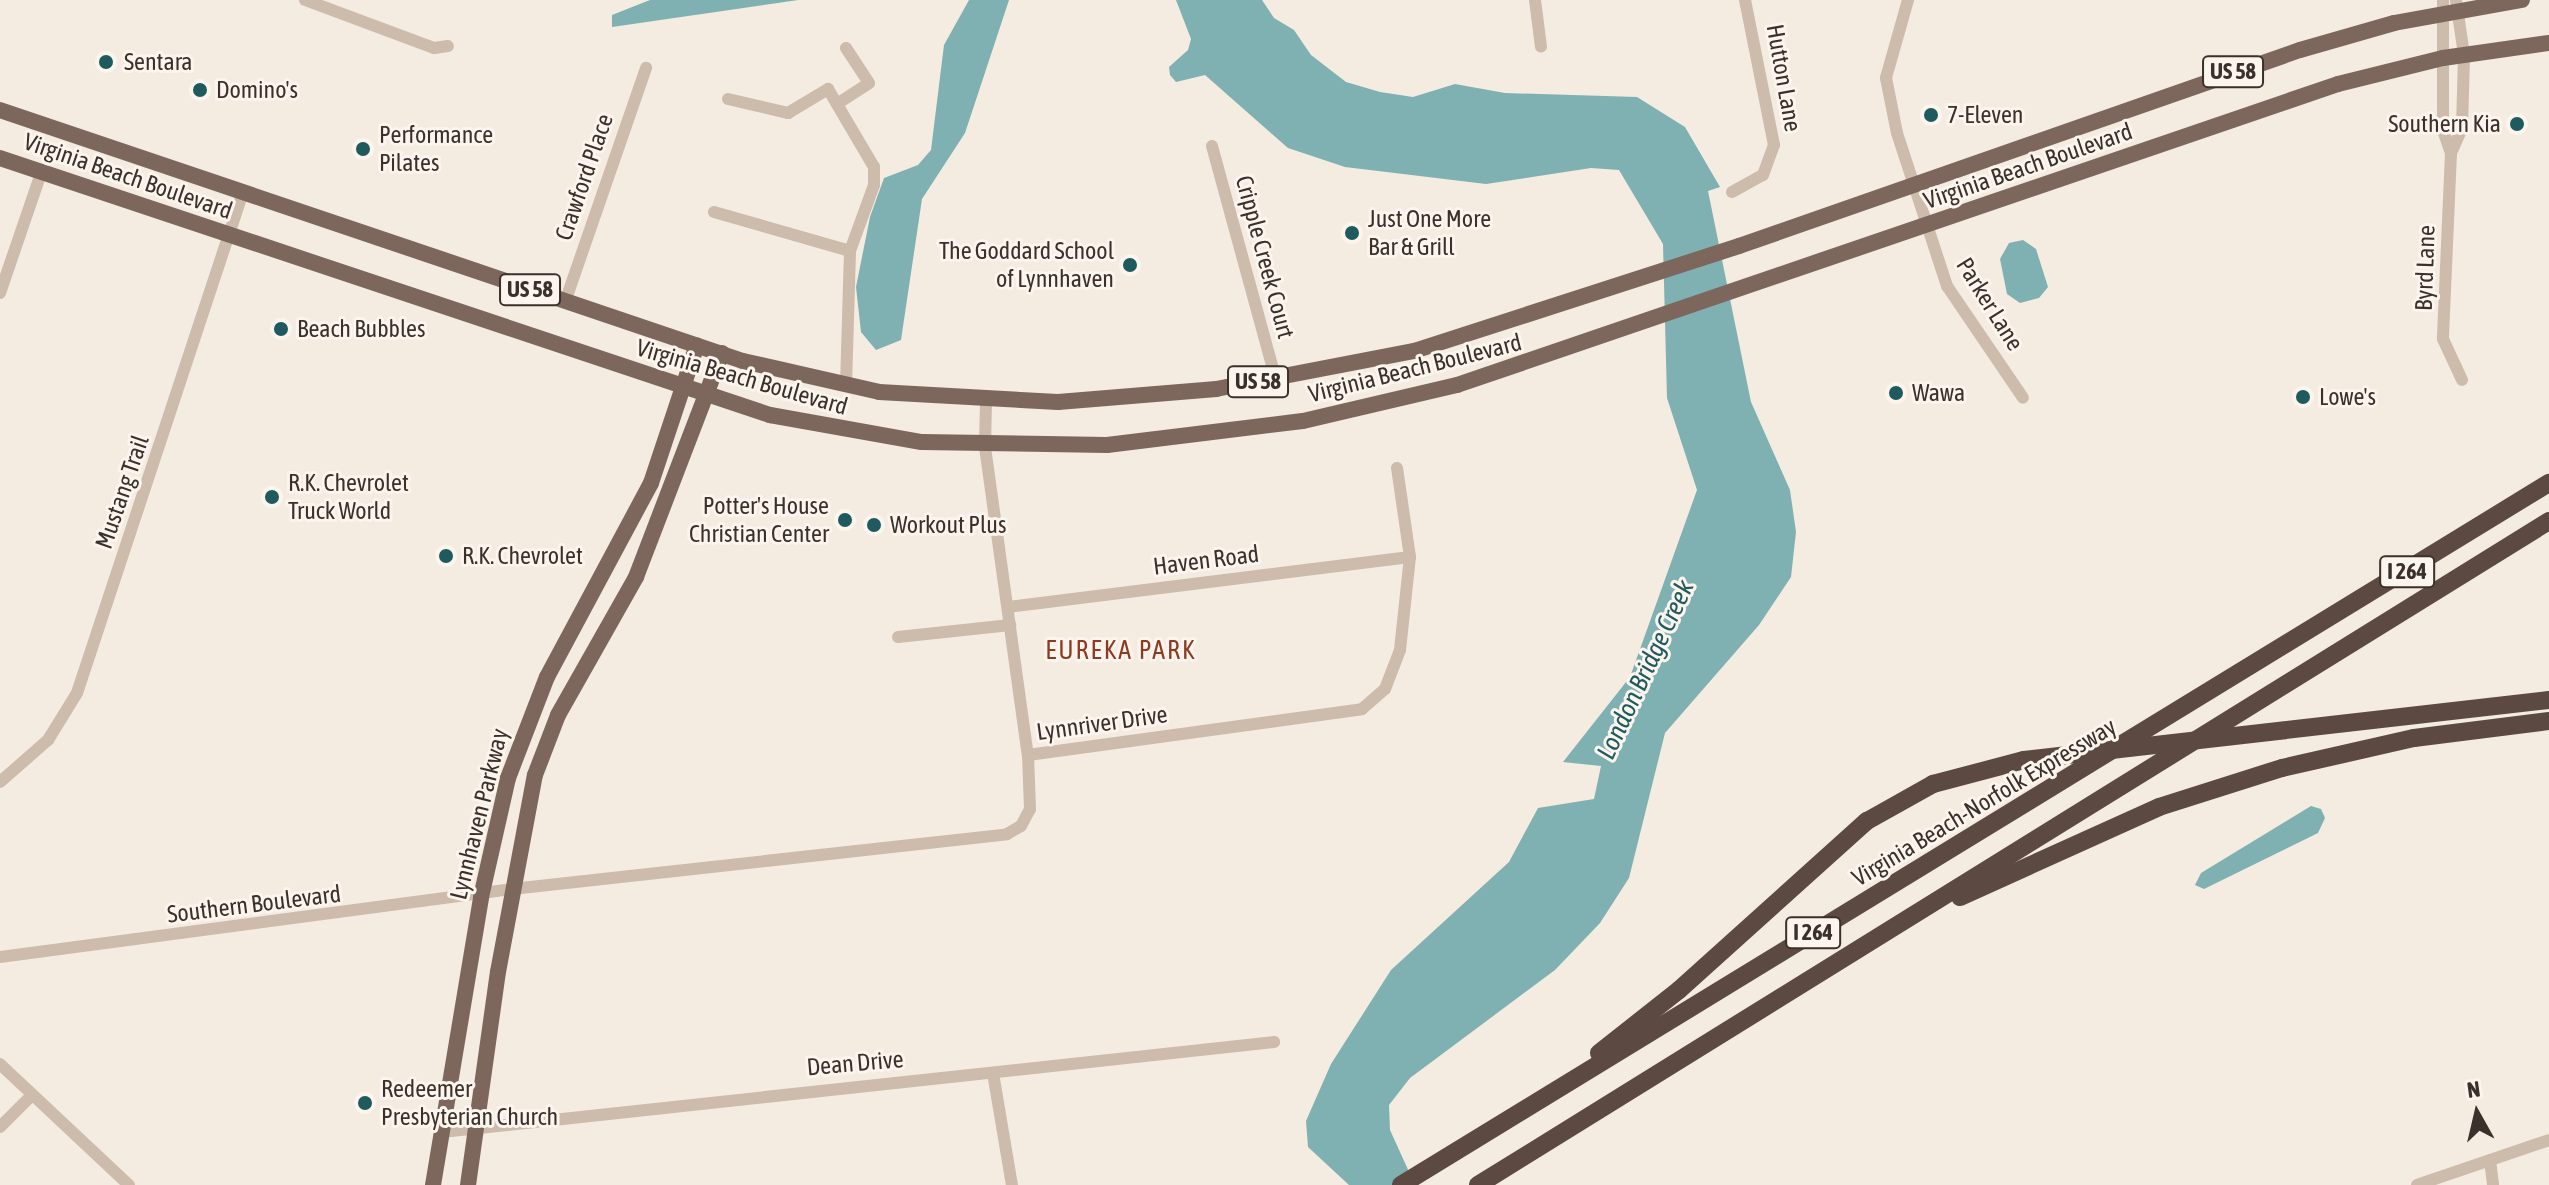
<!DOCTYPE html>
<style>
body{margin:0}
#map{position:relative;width:2549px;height:1185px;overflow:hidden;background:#f4ebe1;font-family:"Asap Condensed",sans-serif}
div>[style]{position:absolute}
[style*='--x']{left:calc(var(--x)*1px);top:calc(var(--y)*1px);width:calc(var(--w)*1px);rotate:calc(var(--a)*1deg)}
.water>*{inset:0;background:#7fb0b2}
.minor>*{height:12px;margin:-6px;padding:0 6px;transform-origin:6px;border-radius:6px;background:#cdbbac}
.major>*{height:16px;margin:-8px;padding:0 8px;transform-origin:8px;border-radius:8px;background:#7d675c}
.highway>*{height:18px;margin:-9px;padding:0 9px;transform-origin:9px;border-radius:9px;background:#5c4a42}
.dots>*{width:22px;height:22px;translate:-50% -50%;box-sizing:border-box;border:4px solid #fbf5ee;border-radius:50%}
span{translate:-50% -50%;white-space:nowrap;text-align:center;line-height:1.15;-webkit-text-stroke:6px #fbf5ee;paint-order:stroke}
.shield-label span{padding:2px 6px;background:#fbf5ee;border:2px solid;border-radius:6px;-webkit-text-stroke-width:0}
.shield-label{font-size:22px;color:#3b302b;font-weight:700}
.poi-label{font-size:24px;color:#3b302b}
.left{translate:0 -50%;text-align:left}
.right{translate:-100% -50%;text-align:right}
.street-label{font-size:24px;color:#3b302b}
.neighbourhood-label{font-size:26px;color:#8c3b22;letter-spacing:2px}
.water-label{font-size:26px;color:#1f5a5e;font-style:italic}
.north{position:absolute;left:2437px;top:1073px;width:80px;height:80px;-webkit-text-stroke:6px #fbf5ee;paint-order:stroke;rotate:352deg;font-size:22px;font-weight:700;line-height:32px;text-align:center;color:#3b302b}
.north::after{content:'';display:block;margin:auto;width:28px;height:36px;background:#3b302b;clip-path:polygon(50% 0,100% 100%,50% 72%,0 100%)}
</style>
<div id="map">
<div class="water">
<div style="clip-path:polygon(650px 0,798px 0,612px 27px,612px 15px)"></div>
<div style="clip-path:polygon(969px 0,1009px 0,965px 133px,922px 199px,901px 340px,876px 350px,861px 332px,856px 287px,870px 217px,884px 178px,918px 165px,931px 150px,944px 45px)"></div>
<div style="clip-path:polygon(1176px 0,1262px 0,1274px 18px,1294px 30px,1311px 55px,1346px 82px,1380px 92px,1413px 97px,1455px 84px,1505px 93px,1637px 97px,1685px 127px,1720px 187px,1708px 191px,1751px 402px,1790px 490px,1796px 532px,1791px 577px,1759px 625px,1665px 733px,1629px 878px,1600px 923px,1555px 970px,1410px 1078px,1389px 1105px,1390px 1130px,1415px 1185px,1349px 1185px,1308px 1147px,1306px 1121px,1331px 1064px,1391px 970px,1509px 862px,1538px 808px,1594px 799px,1601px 766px,1563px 762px,1630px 677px,1697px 490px,1667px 398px,1663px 244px,1619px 170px,1591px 168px,1486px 184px,1345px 167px,1288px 148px,1205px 75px,1176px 82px,1170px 75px,1169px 67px,1188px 50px,1191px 39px)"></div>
<div style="clip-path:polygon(2023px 240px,2036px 249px,2048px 287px,2039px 298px,2020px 303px,2007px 294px,2000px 259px,2009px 243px)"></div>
<div style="clip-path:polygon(2311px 806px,2321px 809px,2325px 818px,2318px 833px,2204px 889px,2195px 885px,2201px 873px)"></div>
</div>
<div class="minor">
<div style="--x:305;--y:0;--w:138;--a:20.4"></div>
<div style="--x:434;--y:48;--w:14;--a:-8"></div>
<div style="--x:1535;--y:0;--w:47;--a:82.7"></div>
<div style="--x:1908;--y:0;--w:81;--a:105.8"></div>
<div style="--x:1886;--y:78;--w:56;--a:78.7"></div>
<div style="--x:1897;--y:133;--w:161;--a:71.9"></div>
<div style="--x:1947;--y:286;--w:135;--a:55.8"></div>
<div style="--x:2443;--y:0;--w:130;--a:90"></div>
<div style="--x:2443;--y:130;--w:24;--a:71"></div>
<div style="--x:2451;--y:153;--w:186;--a:92.5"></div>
<div style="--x:2443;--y:339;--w:45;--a:65.1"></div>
<div style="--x:728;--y:99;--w:62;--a:13.1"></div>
<div style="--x:788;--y:113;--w:47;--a:-31"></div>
<div style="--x:828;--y:89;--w:91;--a:59.5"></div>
<div style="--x:874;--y:167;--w:18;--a:90"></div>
<div style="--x:874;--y:185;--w:70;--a:110"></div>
<div style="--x:850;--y:251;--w:135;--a:91.7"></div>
<div style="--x:837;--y:104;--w:38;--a:-33"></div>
<div style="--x:869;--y:83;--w:42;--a:-123.3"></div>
<div style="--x:1212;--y:146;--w:243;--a:74.7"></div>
<div style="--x:2451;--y:153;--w:27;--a:-66"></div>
<div style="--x:2462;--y:128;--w:73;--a:-88.4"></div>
<div style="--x:2464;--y:55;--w:56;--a:-98.3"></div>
<div style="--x:1732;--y:192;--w:35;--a:-29"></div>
<div style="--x:1763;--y:175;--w:32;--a:-70"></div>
<div style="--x:1774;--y:145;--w:148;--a:-101.3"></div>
<div style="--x:714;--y:212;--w:141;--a:16"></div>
<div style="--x:0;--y:293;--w:127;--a:-71.1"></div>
<div style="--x:565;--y:302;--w:248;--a:-70.9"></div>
<div style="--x:986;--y:402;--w:45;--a:91.3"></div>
<div style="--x:985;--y:447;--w:311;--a:82.1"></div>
<div style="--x:1008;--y:607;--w:405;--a:-7.1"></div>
<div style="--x:898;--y:637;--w:113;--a:-6.1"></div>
<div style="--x:0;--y:782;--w:64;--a:-41.2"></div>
<div style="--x:48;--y:740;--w:55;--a:-58.3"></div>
<div style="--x:77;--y:693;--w:528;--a:-71.67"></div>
<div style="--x:0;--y:957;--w:516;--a:-7.57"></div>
<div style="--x:512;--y:889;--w:498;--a:-6.3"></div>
<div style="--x:1007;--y:834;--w:16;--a:-30"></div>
<div style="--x:1021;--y:826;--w:19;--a:-62"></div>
<div style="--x:1030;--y:809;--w:54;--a:-92.1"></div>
<div style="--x:1028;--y:755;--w:337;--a:-7.8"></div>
<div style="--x:1362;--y:709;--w:30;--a:-41"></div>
<div style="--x:1385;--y:689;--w:42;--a:-69"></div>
<div style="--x:1400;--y:650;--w:94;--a:-83.9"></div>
<div style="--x:1410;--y:557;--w:90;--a:-98.3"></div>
<div style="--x:0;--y:1064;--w:177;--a:43.2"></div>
<div style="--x:993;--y:1073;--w:114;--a:80.4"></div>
<div style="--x:0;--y:1127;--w:44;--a:-45"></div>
<div style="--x:442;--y:1132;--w:837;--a:-6.17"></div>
<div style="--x:2490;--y:1160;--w:25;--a:83"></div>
<div style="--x:2417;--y:1185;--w:139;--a:-18.8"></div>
</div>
<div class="major">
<div style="--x:0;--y:110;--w:784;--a:18.67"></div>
<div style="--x:743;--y:361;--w:139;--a:12.8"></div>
<div style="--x:879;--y:392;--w:179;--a:3.2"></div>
<div style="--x:1058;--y:402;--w:159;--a:-4.7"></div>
<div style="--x:1216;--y:389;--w:202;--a:-10.9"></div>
<div style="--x:1414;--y:351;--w:342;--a:-17.9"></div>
<div style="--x:1739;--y:246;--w:594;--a:-19.26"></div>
<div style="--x:2300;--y:50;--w:98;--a:-16"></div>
<div style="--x:2394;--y:23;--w:130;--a:-10.2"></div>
<div style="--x:0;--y:158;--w:812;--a:18.46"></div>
<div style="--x:770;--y:415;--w:154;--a:10.1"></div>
<div style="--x:922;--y:442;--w:185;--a:0.9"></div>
<div style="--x:1107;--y:445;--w:197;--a:-7"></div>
<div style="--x:1303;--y:421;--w:158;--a:-13.2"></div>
<div style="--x:1457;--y:385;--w:931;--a:-18.86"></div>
<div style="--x:2338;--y:84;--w:108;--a:-13.9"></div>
<div style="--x:2443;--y:58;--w:107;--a:-8.1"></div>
<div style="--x:433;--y:1185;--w:292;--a:-80.5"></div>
<div style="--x:481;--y:897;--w:122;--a:-77.2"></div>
<div style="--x:508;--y:778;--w:108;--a:-68.9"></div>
<div style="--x:547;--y:677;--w:220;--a:-61.8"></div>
<div style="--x:651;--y:483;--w:145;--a:-71.6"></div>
<div style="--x:468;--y:1185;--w:215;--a:-82"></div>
<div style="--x:498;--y:972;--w:200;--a:-79.4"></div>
<div style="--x:535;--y:775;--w:64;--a:-69"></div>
<div style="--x:558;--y:715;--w:159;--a:-60.5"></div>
<div style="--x:636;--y:577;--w:240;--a:-69"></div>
</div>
<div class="highway">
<div style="--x:1960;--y:897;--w:218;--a:-24.3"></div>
<div style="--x:2159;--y:807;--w:129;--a:-17.6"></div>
<div style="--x:2282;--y:768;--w:135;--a:-12.8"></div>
<div style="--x:2414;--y:738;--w:136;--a:-7.2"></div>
<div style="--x:1599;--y:1053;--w:102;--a:-38.2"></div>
<div style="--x:1679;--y:990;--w:253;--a:-42"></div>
<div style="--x:1867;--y:821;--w:76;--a:-29.3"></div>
<div style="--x:1933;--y:784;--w:94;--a:-14.8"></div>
<div style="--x:2024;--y:760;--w:528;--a:-6.52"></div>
<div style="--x:1401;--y:1185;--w:1346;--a:-31.45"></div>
<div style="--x:1478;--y:1185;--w:1260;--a:-31.8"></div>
</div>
<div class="dots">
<div style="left:106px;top:62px;background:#1f5a5e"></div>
<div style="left:200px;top:90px;background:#1f5a5e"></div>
<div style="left:1931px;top:115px;background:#1f5a5e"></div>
<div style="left:2517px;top:124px;background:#1f5a5e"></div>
<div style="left:363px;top:149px;background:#1f5a5e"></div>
<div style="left:1352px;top:233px;background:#1f5a5e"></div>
<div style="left:1130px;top:265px;background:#1f5a5e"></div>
<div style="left:281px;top:329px;background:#1f5a5e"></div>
<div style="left:1896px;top:393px;background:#1f5a5e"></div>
<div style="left:2303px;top:397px;background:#1f5a5e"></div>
<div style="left:272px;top:497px;background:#1f5a5e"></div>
<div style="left:845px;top:520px;background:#1f5a5e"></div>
<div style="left:874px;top:525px;background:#1f5a5e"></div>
<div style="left:446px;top:556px;background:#1f5a5e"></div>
<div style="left:365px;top:1103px;background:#1f5a5e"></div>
</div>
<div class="shield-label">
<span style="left:2233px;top:72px">US 58</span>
<span style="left:530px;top:290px">US 58</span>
<span style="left:1258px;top:382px">US 58</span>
<span style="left:2407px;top:572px">I 264</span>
<span style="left:1813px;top:933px">I 264</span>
</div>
<div class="poi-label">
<span class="left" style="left:124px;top:62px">Sentara</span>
<span class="left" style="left:216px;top:90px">Domino's</span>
<span class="left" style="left:1947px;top:115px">7-Eleven</span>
<span class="right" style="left:2501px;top:124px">Southern Kia</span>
<span class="left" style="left:379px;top:149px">Performance<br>Pilates</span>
<span class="left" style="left:1368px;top:233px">Just One More<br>Bar &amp; Grill</span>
<span class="right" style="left:1114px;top:265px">The Goddard School<br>of Lynnhaven</span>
<span class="left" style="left:297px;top:329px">Beach Bubbles</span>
<span class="left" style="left:1912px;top:393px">Wawa</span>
<span class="left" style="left:2319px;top:397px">Lowe's</span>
<span class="left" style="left:288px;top:497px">R.K. Chevrolet<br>Truck World</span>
<span class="right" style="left:829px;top:520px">Potter's House<br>Christian Center</span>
<span class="left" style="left:890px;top:525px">Workout Plus</span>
<span class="left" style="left:462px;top:556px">R.K. Chevrolet</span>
<span class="left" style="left:381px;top:1103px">Redeemer<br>Presbyterian Church</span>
</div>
<div class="street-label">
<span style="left:1784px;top:78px;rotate:80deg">Hutton Lane</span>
<span style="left:2028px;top:166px;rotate:-19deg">Virginia Beach Boulevard</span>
<span style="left:128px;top:176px;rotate:19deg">Virginia Beach Boulevard</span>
<span style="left:584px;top:177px;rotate:-71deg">Crawford Place</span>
<span style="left:1265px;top:257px;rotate:75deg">Cripple Creek Court</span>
<span style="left:2425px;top:268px;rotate:-88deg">Byrd Lane</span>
<span style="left:1990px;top:304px;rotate:58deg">Parker Lane</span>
<span style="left:1415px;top:368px;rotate:-14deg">Virginia Beach Boulevard</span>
<span style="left:742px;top:377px;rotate:16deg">Virginia Beach Boulevard</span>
<span style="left:122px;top:492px;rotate:-71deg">Mustang Trail</span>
<span style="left:1206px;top:560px;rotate:-7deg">Haven Road</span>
<span style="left:1102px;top:723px;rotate:-8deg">Lynnriver Drive</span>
<span style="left:1984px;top:802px;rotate:-31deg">Virginia Beach-Norfolk Expressway</span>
<span style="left:479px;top:814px;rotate:-76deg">Lynnhaven Parkway</span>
<span style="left:254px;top:904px;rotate:-7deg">Southern Boulevard</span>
<span style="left:855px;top:1063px;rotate:-5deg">Dean Drive</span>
</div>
<div class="neighbourhood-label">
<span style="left:1121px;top:651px">EUREKA PARK</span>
</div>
<div class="water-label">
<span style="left:1646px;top:670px;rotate:-65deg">London Bridge Creek</span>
</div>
<div class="north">N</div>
</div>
